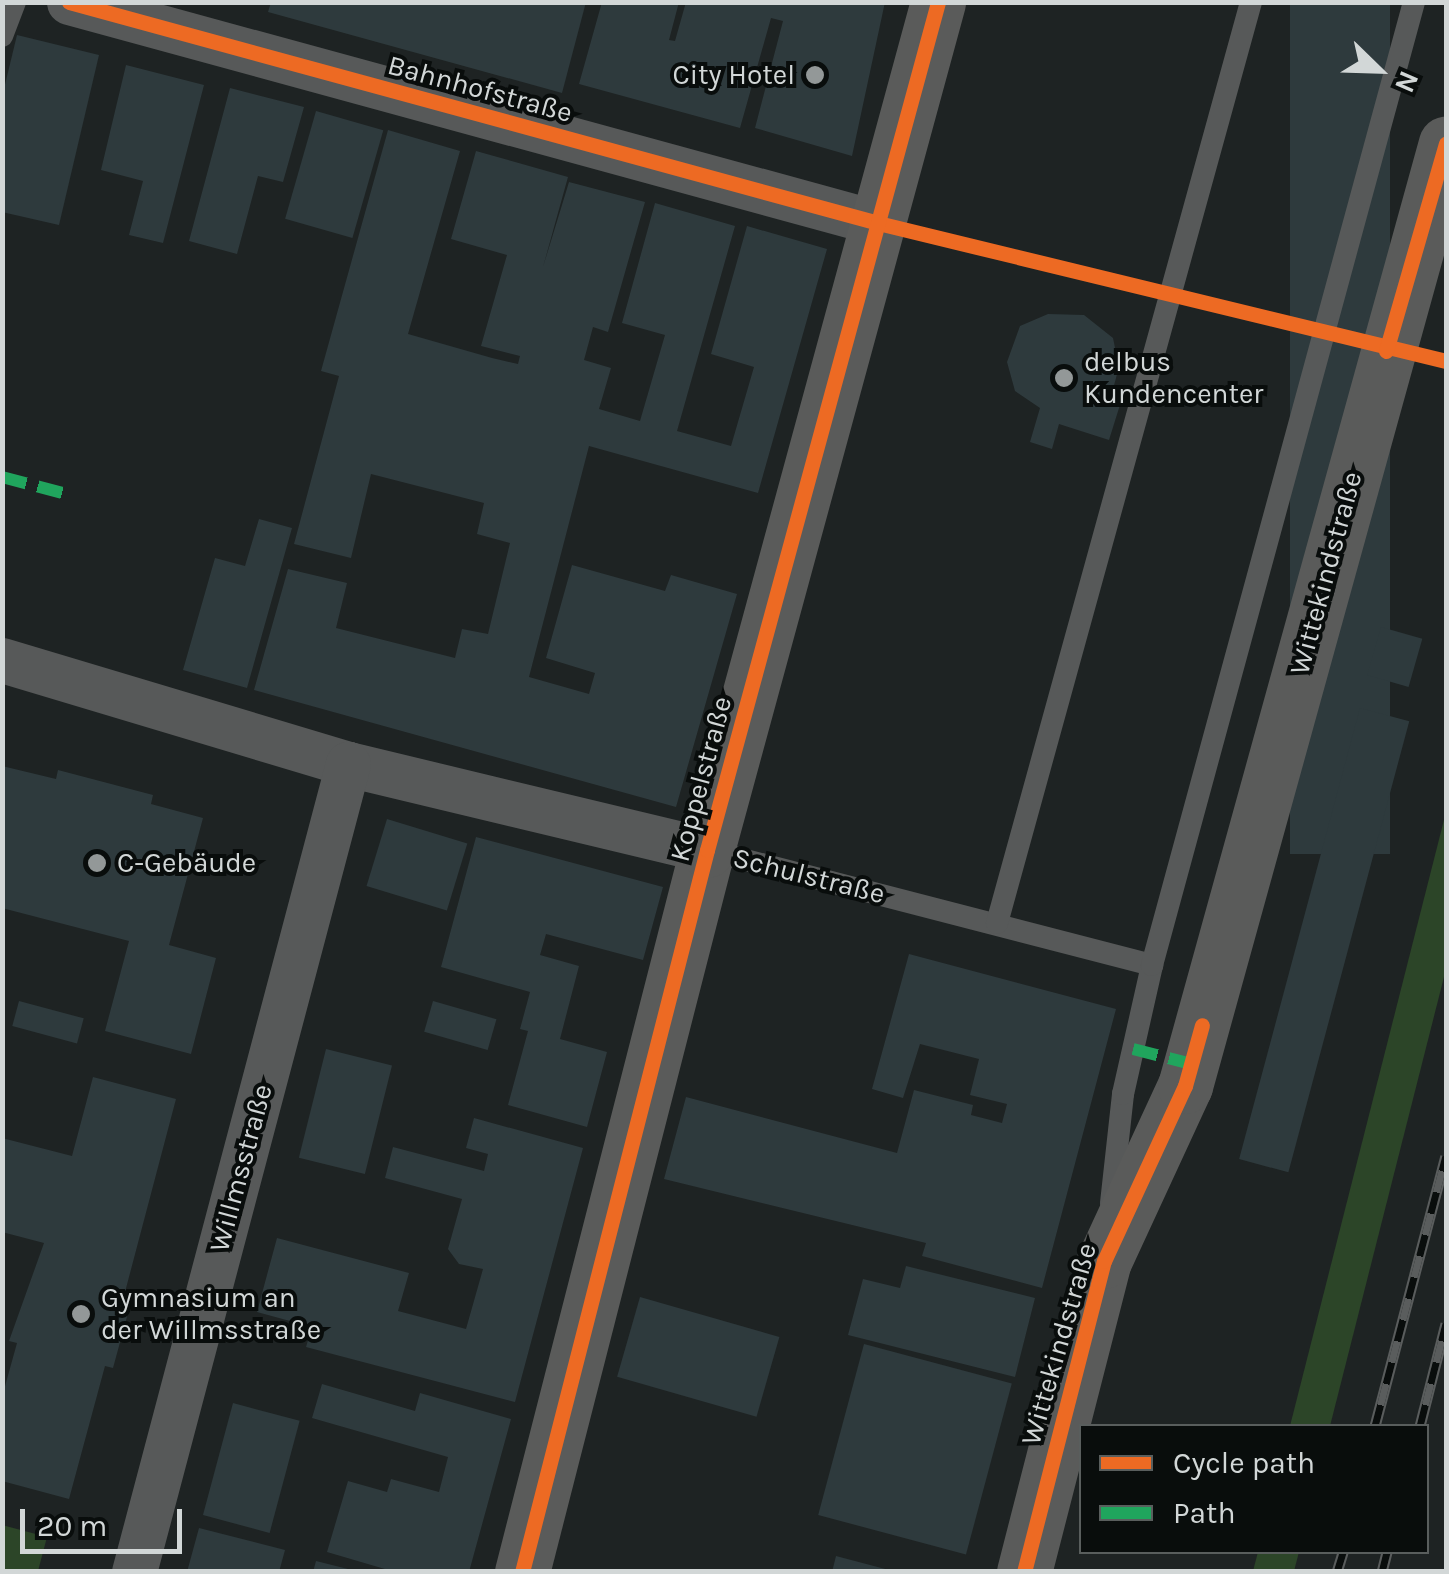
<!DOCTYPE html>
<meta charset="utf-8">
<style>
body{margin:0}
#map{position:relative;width:1449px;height:1574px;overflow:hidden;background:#1e2323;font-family:Karla,sans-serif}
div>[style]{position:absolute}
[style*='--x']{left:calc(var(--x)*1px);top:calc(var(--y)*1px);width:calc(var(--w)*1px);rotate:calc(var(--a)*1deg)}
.green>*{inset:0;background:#2c4528}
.building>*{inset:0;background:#2e3a3d;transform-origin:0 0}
.lane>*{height:22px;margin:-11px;padding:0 11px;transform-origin:11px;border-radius:11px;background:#575959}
.street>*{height:45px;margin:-22.5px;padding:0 22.5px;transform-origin:22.5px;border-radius:22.5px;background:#575959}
.secondary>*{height:55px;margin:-27.5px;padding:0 27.5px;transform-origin:27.5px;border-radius:27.5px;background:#5a5b5a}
.rail>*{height:11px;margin-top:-5.5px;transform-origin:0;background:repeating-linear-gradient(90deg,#090d0c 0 22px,#5a5d5d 0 44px);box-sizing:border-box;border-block:2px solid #5a5d5d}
.quiet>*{height:12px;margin-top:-6px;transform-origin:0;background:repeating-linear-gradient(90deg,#20a55d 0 25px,transparent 0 37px)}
.cycleway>*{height:15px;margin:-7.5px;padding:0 7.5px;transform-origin:7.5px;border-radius:7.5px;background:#ed6a23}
.dots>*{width:28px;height:28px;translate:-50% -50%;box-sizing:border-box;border:5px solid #090d0c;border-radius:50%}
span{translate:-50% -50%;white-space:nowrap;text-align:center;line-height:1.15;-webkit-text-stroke:8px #090d0c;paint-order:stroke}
.poi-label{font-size:28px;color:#d2d7d7}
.right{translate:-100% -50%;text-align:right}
.left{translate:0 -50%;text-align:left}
.street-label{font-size:28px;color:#d2d7d7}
.frame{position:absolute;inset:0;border:5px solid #d2d7d7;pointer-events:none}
.legend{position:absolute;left:1079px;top:1424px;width:350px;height:130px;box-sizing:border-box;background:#090d0c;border:2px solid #595e5d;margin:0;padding:12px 18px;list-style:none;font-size:30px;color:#d2d7d7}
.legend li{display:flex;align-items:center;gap:20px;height:50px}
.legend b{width:50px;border:2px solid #595e5d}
.north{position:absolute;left:1329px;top:20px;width:100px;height:100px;-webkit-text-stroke:8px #090d0c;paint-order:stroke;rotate:113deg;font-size:28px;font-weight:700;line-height:40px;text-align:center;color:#d2d7d7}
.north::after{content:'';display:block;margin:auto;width:35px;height:45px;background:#d2d7d7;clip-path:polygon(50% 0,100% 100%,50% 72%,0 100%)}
.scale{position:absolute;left:20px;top:1509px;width:162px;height:45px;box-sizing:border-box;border:5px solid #d2d7d7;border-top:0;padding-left:12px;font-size:30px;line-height:35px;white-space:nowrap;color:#d2d7d7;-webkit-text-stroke:8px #090d0c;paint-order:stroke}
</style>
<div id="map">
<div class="green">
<div style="clip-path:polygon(1446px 812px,1446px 969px,1330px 1426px,1290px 1426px)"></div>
<div style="clip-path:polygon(2px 1525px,47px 1537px,38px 1571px,3px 1571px)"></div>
<div style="clip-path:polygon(1258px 1552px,1299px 1552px,1294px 1571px,1253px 1571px)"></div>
</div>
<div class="building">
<div style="clip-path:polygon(271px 2px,586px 2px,562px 93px,268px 12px)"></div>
<div style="clip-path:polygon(602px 2px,679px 2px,669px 40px,675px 41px,686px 2px,885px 2px,852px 156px,755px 128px,783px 21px,771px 18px,740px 128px,579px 84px)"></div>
<div style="left:1290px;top:2px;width:100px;height:852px"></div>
<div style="clip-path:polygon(17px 35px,99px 55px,59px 225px,2px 212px,2px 97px)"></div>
<div style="clip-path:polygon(126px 65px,204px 85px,163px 243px,129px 235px,143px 181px,101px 170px)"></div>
<div style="clip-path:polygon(230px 88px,304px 107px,283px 182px,258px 176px,237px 254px,189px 241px)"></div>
<div style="left:316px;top:111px;width:70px;height:112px;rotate:16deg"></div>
<div style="clip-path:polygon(388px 130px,460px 151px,408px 334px,492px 358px,518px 364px,520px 356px,481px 346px,507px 255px,451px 239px,476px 151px,568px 177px,543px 267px,569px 182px,645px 202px,608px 332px,593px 327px,584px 360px,611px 368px,599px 409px,640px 421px,665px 335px,622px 323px,655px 203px,735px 226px,677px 431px,731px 446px,754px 367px,711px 354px,747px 226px,827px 249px,758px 493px,589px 446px,529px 677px,589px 694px,595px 673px,546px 658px,572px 565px,665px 591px,671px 575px,737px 594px,676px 807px,254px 690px,288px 569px,347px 583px,336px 628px,455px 658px,462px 629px,488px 634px,510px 543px,477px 534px,484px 503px,371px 474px,351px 558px,294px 544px,339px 376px,321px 371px)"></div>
<div style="clip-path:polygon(1048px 314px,1084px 315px,1113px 338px,1119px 367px,1113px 389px,1124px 392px,1109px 440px,1059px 424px,1052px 449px,1030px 442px,1040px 408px,1015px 391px,1007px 362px,1020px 326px)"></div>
<div style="clip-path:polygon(259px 519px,292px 528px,247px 688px,183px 670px,215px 558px,245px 566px)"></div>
<div style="left:1381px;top:627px;width:43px;height:50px;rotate:16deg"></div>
<div style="left:1360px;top:708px;width:51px;height:467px;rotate:15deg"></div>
<div style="clip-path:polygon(2px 766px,56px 779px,58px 770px,153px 795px,151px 804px,203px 818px,169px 945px,216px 958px,191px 1054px,105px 1031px,129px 941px,2px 908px)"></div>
<div style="left:387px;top:819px;width:84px;height:70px;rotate:17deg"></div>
<div style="clip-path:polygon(476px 837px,663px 887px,643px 960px,546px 934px,540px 955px,579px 966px,560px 1039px,607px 1052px,587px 1127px,508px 1105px,528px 1031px,520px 1029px,530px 992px,441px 967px)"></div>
<div style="clip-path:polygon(909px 954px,1116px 1009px,1042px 1288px,922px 1256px,926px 1243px,664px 1179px,686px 1097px,897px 1153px,914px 1090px,973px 1105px,971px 1115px,1002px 1123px,1007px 1104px,970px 1095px,979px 1059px,920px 1044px,903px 1098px,872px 1089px)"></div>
<div style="left:19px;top:1001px;width:67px;height:26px;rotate:15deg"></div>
<div style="left:433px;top:1001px;width:66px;height:32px;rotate:16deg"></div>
<div style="left:326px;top:1049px;width:68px;height:112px;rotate:14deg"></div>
<div style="clip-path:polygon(93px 1077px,176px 1099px,120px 1311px,128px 1313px,113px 1368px,105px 1366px,69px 1499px,2px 1481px,2px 1397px,17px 1343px,9px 1341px,44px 1243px,2px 1232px,2px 1138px,72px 1156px)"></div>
<div style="clip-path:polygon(474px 1118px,583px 1148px,515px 1402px,306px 1347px,312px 1327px,257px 1312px,277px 1238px,409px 1273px,398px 1311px,466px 1329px,483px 1269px,459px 1264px,448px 1249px,462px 1199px,385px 1178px,393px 1147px,484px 1171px,488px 1154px,466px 1148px)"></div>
<div style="clip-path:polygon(906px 1266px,1035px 1298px,1015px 1377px,848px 1335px,863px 1279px,900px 1288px)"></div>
<div style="left:640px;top:1297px;width:145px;height:83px;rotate:16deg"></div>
<div style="left:864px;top:1344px;width:153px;height:177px;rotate:15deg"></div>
<div style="clip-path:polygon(322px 1384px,415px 1411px,420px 1393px,511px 1419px,469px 1572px,395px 1572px,327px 1552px,348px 1481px,387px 1492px,391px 1479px,439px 1492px,448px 1457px,312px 1418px)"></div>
<div style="left:233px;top:1403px;width:69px;height:116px;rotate:15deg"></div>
<div style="clip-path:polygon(199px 1528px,285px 1550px,279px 1572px,187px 1572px)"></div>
<div style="clip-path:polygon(836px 1556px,889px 1570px,889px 1572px,832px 1572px)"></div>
<div style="clip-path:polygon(316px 1561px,352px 1570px,352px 1572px,313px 1572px)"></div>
</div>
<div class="lane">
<div style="--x:2;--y:36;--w:36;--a:-69"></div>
<div style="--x:707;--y:850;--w:460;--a:14.5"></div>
<div style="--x:997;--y:923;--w:955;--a:-74.58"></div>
<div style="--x:1111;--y:1203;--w:110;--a:-83.7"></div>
<div style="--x:1123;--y:1094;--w:132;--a:-77.3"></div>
<div style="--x:1152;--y:965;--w:998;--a:-74.78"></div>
</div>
<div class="street">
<div style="--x:69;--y:2;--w:839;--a:15.28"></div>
<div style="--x:2;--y:660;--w:361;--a:16.7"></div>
<div style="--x:348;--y:764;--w:369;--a:13.5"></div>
<div style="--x:134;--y:1572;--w:836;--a:-75.17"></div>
</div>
<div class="secondary">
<div style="--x:522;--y:1572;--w:745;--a:-75.63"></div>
<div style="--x:707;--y:850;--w:879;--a:-74.76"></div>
<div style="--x:1024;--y:1572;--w:321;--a:-75.6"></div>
<div style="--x:1104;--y:1261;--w:193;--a:-65.2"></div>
<div style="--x:1185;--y:1086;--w:978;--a:-74.53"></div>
</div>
<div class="rail">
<div style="--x:1375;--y:1426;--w:279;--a:-75.3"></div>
<div style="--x:1420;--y:1426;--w:106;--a:-75.8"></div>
<div style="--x:1337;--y:1572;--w:21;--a:-73"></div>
<div style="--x:1382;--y:1572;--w:21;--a:-76"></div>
</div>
<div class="quiet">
<div style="--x:2;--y:477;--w:70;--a:14.8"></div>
<div style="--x:1133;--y:1049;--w:61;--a:14.3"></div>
</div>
<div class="cycleway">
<div style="--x:69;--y:2;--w:839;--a:15.28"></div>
<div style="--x:878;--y:223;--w:585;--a:13.66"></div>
<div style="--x:1386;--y:351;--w:216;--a:-73.9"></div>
<div style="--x:522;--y:1572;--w:745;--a:-75.63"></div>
<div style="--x:707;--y:850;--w:879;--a:-74.76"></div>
<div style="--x:1024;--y:1572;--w:321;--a:-75.6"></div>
<div style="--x:1104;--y:1261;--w:193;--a:-65.2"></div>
<div style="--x:1185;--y:1086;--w:63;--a:-74.4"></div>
</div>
<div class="dots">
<div style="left:815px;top:75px;background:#939898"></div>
<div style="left:1064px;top:378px;background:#939898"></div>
<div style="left:97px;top:863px;background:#939898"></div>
<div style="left:81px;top:1314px;background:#939898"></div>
</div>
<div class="poi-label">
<span class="right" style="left:795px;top:75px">City Hotel</span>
<span class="left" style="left:1084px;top:378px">delbus<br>Kundencenter</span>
<span class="left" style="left:117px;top:863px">C-Gebäude</span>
<span class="left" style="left:101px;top:1314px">Gymnasium an<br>der Willmsstraße</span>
</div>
<div class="street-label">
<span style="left:480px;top:89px;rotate:15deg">Bahnhofstraße</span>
<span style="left:1326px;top:573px;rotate:-75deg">Wittekindstraße</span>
<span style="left:701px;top:779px;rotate:-75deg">Koppelstraße</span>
<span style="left:809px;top:876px;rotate:14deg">Schulstraße</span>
<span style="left:241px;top:1168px;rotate:-75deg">Willmsstraße</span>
<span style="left:1059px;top:1344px;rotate:-74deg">Wittekindstraße</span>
</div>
<div class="frame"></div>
<ul class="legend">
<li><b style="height:12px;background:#ed6a23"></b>Cycle path</li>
<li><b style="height:12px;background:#20a55d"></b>Path</li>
</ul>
<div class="north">N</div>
<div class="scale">20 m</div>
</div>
